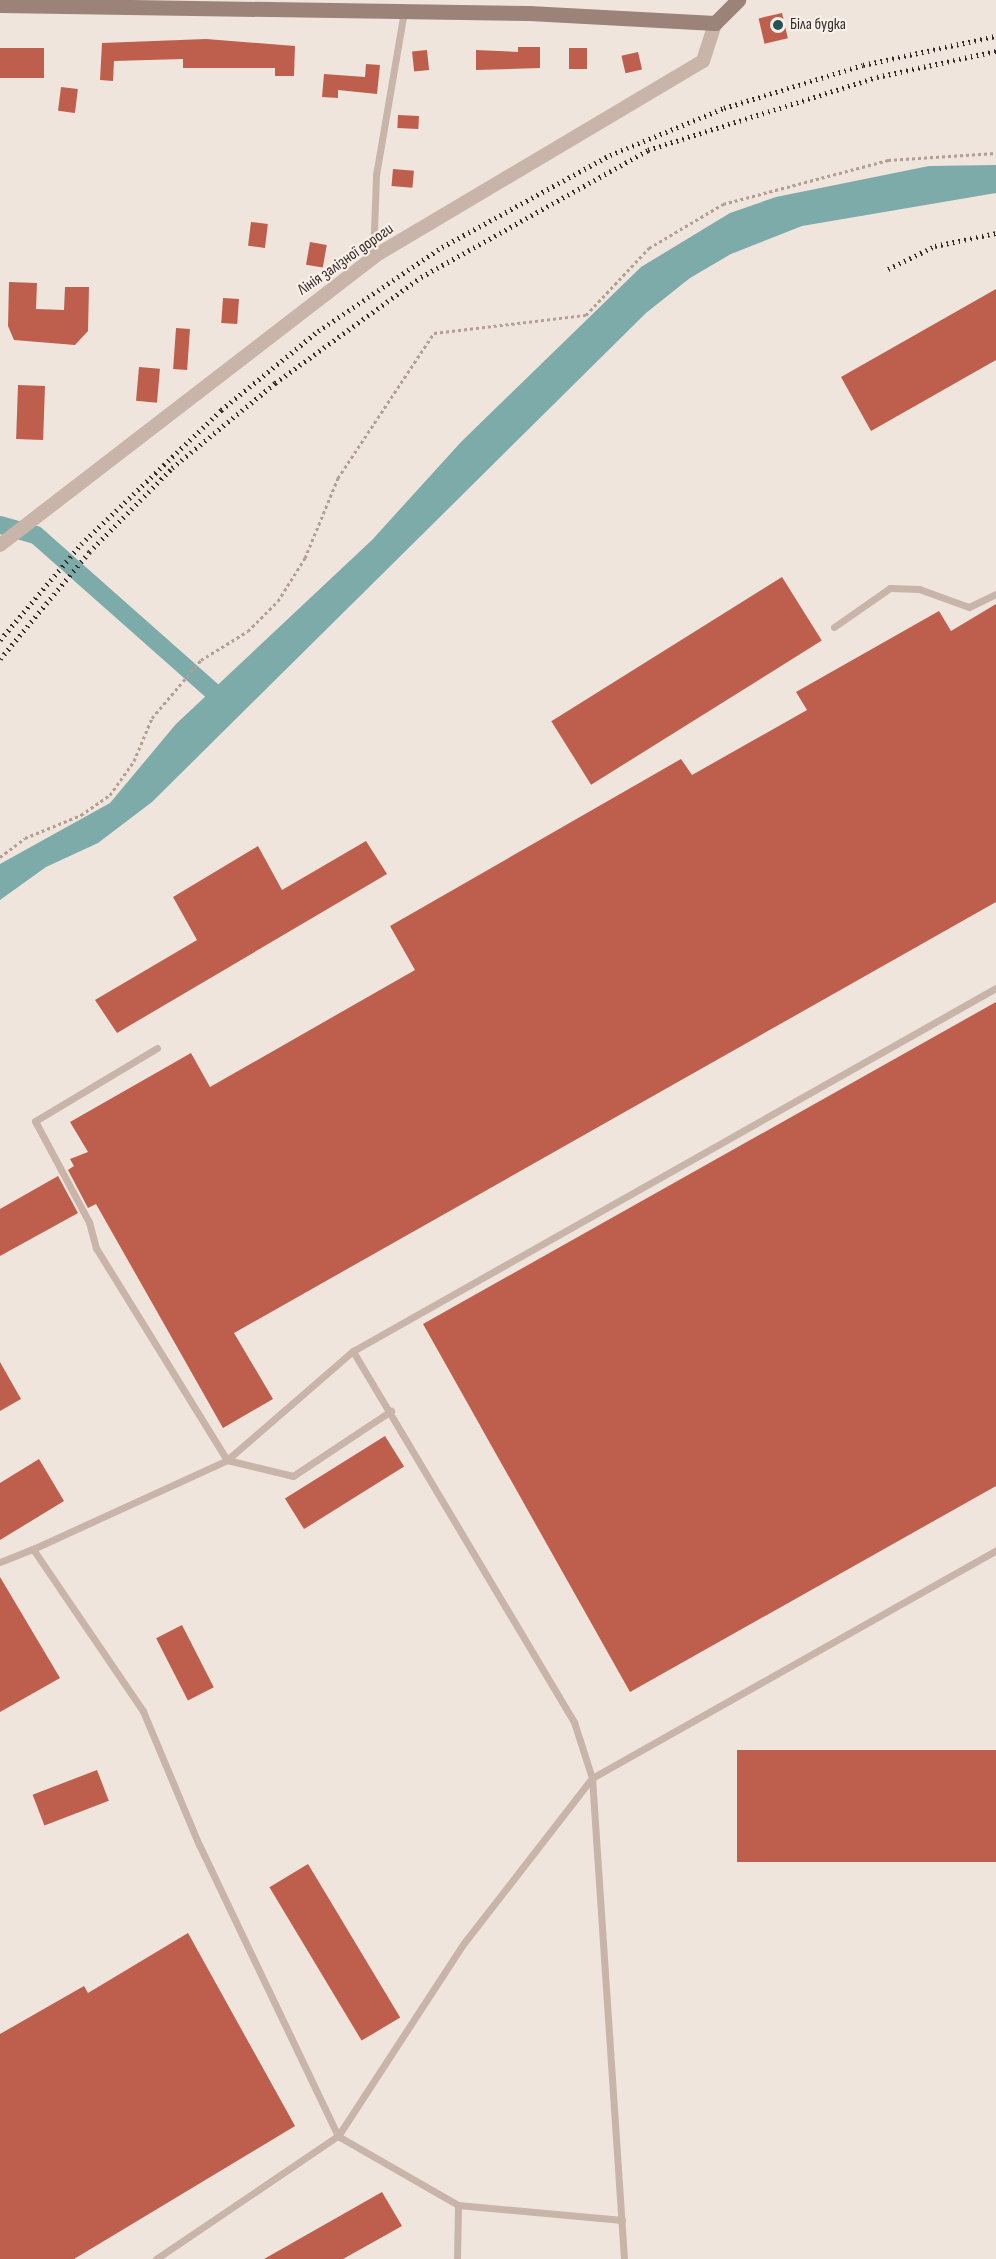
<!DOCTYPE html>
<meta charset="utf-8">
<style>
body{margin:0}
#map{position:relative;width:996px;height:2259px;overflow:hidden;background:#f0e5dc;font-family:"Sofia Sans Condensed",sans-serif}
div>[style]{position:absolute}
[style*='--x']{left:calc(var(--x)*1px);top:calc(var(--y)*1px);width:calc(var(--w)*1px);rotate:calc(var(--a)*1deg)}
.water>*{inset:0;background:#7daba9}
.canal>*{height:18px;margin:-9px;padding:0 9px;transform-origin:9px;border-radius:9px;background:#7daba9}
.building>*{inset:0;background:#be5e4d;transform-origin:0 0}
.path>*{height:3px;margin-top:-1.5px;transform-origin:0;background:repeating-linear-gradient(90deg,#b39e93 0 3px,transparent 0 6px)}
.lane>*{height:7px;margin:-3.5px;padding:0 3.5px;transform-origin:3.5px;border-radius:3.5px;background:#c8b4a9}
.street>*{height:14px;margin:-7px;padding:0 7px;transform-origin:7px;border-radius:7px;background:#c8b4a9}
.secondary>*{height:15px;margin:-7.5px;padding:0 7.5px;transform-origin:7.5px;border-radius:7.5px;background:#9b837a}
.rail>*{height:4.5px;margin-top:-2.25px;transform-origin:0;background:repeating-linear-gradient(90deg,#352b28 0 1.5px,transparent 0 6px)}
.dots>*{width:16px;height:16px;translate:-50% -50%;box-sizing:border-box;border:3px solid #f8efe8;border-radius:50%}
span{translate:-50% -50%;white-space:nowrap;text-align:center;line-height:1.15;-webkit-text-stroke:4.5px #f8efe8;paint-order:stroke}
.poi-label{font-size:16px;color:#352b28}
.left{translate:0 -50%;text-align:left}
.street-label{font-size:16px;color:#352b28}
</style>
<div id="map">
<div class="water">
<div style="clip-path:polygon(996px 165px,996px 193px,802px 226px,731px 254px,690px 278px,646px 313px,152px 802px,98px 843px,46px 867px,0 900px,0 864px,110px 803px,176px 724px,372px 540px,461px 442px,641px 267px,730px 213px,776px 197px,929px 166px)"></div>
</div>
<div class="canal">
<div style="--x:0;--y:525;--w:37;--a:16"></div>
<div style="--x:36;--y:535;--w:258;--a:41.5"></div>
</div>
<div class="building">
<div style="left:782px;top:13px;width:26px;height:24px;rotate:77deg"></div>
<div style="clip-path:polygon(206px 39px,295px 46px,294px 76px,275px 76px,275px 68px,183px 68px,183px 59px,114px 61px,113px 81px,100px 80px,102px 43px)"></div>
<div style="clip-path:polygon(518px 47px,540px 47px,540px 68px,476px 70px,476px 50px,518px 52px)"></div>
<div style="left:0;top:48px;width:44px;height:30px"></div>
<div style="left:569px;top:48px;width:18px;height:21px"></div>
<div style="left:427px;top:50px;width:20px;height:15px;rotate:84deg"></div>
<div style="left:638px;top:52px;width:18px;height:17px;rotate:77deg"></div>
<div style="clip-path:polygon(366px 64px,380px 65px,377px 94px,338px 90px,338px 98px,322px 97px,324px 74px,365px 77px)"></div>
<div style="left:61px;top:87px;width:17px;height:24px;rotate:7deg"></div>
<div style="left:398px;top:115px;width:21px;height:13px;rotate:3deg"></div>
<div style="left:393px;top:169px;width:21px;height:17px;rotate:5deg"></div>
<div style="left:251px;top:222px;width:17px;height:24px;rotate:7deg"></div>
<div style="left:310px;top:242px;width:17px;height:23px;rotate:10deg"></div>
<div style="clip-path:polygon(9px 282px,37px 283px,36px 309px,64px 310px,65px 287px,89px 287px,88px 331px,75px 345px,14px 340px,8px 326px)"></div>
<div style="clip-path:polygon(996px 289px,996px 360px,871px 431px,841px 377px)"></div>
<div style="left:223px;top:298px;width:16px;height:25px;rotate:4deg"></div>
<div style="left:176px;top:328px;width:14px;height:41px;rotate:4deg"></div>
<div style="left:139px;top:367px;width:21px;height:34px;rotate:5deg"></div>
<div style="left:18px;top:385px;width:27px;height:54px;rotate:2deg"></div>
<div style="left:782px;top:577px;width:75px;height:272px;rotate:58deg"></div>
<div style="clip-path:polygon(996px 604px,996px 902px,234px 1333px,273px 1399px,223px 1428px,96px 1204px,88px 1208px,68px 1170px,74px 1166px,70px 1159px,88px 1152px,70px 1122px,191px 1053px,210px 1087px,415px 970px,390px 926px,681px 759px,692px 775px,807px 710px,796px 692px,939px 611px,951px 631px)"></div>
<div style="clip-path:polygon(366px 841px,387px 874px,117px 1033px,95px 1000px,197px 940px,173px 897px,258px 846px,282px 890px)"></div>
<div style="clip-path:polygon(996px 1002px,996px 1486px,630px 1692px,423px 1324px)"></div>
<div style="clip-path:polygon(58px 1176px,78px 1213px,0 1256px,0 1209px)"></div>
<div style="clip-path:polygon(0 1362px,21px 1399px,0 1411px)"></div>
<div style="left:385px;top:1436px;width:36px;height:118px;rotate:58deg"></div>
<div style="clip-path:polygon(39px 1459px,64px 1501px,0 1540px,0 1483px)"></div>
<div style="clip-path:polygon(0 1577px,60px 1678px,0 1712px)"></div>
<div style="left:182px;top:1625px;width:70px;height:29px;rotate:63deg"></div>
<div style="left:996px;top:1750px;width:112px;height:259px;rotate:90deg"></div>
<div style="left:97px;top:1770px;width:33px;height:69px;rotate:69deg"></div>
<div style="left:308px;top:1864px;width:179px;height:45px;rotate:59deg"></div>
<div style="clip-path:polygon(188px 1933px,295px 2126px,74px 2259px,0 2259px,0 2034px,84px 1986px,88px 1993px)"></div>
<div style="clip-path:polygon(382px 2192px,402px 2226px,343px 2259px,264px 2259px)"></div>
</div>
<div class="path">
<div style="--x:0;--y:857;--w:31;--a:-37"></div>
<div style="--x:25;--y:838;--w:61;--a:-22.3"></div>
<div style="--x:81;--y:815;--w:35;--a:-35"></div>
<div style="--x:110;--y:795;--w:42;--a:-54.8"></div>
<div style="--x:134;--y:761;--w:47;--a:-67.3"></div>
<div style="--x:152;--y:718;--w:76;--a:-49.8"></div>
<div style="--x:201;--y:660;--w:55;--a:-31.7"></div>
<div style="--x:248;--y:631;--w:42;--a:-45"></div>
<div style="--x:278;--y:601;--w:51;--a:-57.9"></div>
<div style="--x:305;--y:558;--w:87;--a:-67.6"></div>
<div style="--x:338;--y:478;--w:174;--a:-56.5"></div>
<div style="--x:434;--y:333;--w:153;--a:-6.8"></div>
<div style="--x:586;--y:315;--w:92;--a:-46.8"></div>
<div style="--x:649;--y:248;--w:86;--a:-30.7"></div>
<div style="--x:723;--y:204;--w:171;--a:-14.9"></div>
<div style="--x:888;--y:160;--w:108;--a:-3.7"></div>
</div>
<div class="lane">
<div style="--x:373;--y:258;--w:83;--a:-87.9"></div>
<div style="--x:376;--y:175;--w:166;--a:-80.3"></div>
<div style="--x:834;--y:627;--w:68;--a:-34.9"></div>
<div style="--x:890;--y:588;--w:29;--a:2"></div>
<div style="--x:919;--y:589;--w:53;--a:19.8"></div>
<div style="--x:969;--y:607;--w:30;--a:-26"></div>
<div style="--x:157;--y:1048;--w:142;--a:149.1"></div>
<div style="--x:35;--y:1121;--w:115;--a:61.9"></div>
<div style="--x:89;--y:1222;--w:27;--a:75"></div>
<div style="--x:96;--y:1248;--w:249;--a:58.3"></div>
<div style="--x:227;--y:1460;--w:68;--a:13.6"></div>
<div style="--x:293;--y:1476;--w:118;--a:-33.6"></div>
<div style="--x:0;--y:1562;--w:35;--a:-22"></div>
<div style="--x:622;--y:2220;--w:165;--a:-174.8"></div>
<div style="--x:458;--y:2205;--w:138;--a:-150.1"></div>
<div style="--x:338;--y:2136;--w:322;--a:-115.5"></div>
<div style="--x:199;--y:1845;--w:145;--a:-112.7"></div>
<div style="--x:143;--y:1711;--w:196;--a:-124.2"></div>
<div style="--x:33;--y:1549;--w:213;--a:-24.6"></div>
<div style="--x:227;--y:1460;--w:167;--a:-40.9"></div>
<div style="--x:353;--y:1351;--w:738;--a:-29.45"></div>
<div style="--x:156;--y:2259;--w:220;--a:-34.1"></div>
<div style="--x:338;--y:2136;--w:230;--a:-56.9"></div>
<div style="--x:464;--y:1943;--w:209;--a:-52.2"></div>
<div style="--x:592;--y:1778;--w:59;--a:-107.8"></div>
<div style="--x:574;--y:1722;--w:432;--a:-120.8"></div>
<div style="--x:457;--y:2259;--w:54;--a:-88.9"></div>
<div style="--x:624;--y:2259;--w:482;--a:-93.8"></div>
<div style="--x:592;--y:1778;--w:464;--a:-29.4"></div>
</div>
<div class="street">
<div style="--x:0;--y:545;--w:477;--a:-37.6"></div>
<div style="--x:378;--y:254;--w:378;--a:-30.7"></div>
<div style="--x:703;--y:61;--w:40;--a:-72"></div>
</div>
<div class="secondary">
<div style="--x:0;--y:5;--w:529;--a:0.87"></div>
<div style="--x:529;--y:13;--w:186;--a:3.1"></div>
<div style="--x:715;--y:23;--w:33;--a:-45"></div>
</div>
<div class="rail">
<div style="--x:888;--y:269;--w:52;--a:-26.1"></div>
<div style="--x:935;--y:246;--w:62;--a:-12"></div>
<div style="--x:0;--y:640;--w:126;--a:-49.8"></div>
<div style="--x:81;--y:544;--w:194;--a:-43.7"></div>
<div style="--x:221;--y:410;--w:125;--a:-39.2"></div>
<div style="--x:318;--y:331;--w:150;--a:-34.1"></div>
<div style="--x:442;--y:247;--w:192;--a:-28.7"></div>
<div style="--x:610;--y:155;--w:123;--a:-22.4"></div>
<div style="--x:724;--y:108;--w:145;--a:-17.2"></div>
<div style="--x:863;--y:65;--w:136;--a:-12.3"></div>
<div style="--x:0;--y:659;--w:139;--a:-50.2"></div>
<div style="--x:89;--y:552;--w:118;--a:-45.3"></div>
<div style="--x:172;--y:468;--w:134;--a:-39.5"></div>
<div style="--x:275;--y:383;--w:180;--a:-36"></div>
<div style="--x:421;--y:277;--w:260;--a:-29.2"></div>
<div style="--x:648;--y:150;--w:240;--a:-17.7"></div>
<div style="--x:877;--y:77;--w:122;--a:-12.3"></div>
</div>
<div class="dots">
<div style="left:778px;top:25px;background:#215453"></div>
</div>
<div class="poi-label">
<span class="left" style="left:790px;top:25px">Біла будка</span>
</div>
<div class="street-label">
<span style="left:346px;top:260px;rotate:-35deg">Лінія залізної дороги</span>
</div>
</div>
